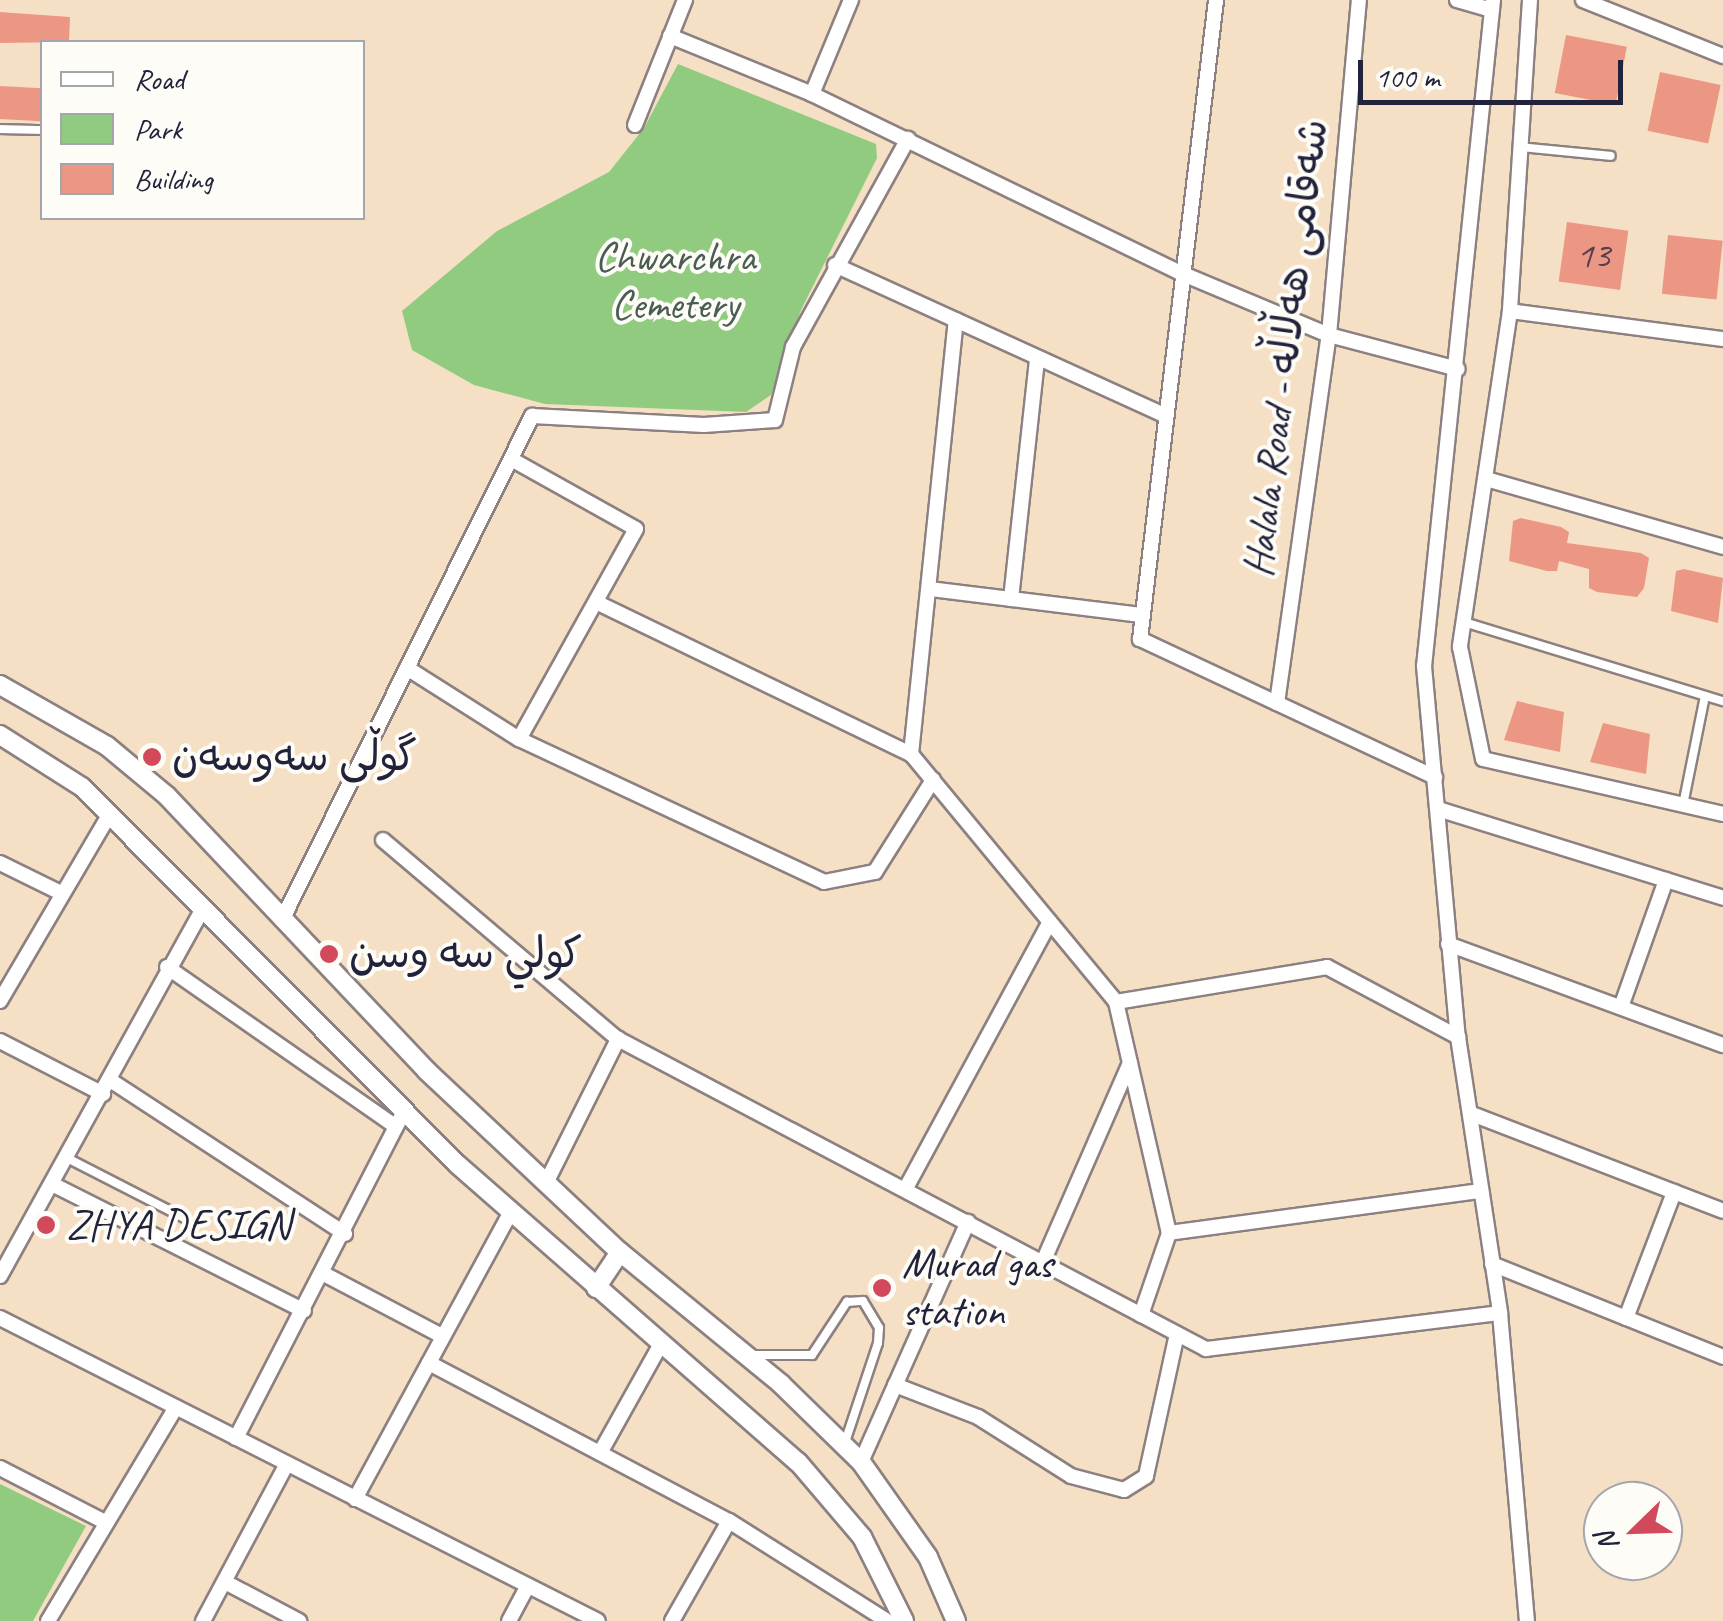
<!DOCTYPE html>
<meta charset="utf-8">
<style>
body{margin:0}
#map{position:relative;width:1723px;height:1621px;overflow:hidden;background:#f5e0c5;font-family:Caveat,"Playpen Sans Arabic",sans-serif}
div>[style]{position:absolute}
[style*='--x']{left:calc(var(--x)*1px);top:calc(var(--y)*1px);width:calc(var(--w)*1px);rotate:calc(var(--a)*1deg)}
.green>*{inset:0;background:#91cb7f}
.building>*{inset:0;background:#ec9784;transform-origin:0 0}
.roads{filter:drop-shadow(2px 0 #8c8180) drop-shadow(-2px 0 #8c8180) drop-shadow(0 2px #8c8180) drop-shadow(0 -2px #8c8180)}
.service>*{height:8px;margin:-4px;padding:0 4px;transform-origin:4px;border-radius:4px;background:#fff}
.minor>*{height:14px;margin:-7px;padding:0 7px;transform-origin:7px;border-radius:7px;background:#fff}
.tertiary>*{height:18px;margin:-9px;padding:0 9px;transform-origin:9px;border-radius:9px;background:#fff}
.dots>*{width:28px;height:28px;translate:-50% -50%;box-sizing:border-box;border:5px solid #fdfcf7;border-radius:50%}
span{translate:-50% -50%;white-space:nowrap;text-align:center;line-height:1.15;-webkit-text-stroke:8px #fdfcf7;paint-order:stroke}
.number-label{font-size:38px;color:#543f4d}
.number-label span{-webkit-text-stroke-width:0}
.park-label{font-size:42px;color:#495d53}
.street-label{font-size:42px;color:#22223b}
.poi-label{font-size:42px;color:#22223b}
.left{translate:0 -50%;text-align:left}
.legend{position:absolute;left:40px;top:40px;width:325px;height:180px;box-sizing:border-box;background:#fdfcf7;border:2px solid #a5a5ac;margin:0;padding:12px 18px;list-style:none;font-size:30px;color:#22223b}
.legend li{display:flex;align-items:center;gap:20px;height:50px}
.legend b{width:50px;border:2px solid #a5a5ac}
.north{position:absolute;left:1583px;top:1481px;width:100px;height:100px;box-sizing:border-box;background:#fdfcf7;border:2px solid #a5a5ac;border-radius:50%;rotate:247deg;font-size:28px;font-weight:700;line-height:40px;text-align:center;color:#22223b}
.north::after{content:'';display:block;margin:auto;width:35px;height:45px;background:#d1495b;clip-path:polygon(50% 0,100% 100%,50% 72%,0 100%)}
.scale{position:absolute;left:1358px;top:60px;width:265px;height:45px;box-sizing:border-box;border:5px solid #22223b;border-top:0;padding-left:12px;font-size:30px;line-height:35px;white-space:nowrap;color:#22223b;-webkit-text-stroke:8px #fdfcf7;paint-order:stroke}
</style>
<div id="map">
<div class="green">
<div style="clip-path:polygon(678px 64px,876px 144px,877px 158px,801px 310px,771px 395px,746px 412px,545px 404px,474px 385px,412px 350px,402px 311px,497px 231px,609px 172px,644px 128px)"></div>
<div style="clip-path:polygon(0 1484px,86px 1526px,33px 1621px,0 1621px)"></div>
</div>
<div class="building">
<div style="clip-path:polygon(0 12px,70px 17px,69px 42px,0 43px)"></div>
<div style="left:1566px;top:35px;width:62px;height:59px;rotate:11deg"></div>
<div style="left:1660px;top:72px;width:62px;height:60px;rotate:12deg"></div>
<div style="left:0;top:86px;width:42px;height:33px;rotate:3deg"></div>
<div style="left:1567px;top:222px;width:62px;height:60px;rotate:8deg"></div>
<div style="left:1668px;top:235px;width:55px;height:59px;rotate:6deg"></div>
<div style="clip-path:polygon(1521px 518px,1561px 527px,1569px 532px,1567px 543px,1641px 553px,1649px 558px,1644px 588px,1637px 597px,1597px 592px,1589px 588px,1589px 569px,1559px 561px,1557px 571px,1547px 571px,1509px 561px,1513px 521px)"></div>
<div style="clip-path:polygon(1684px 569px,1723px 578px,1718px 623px,1671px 611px,1676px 571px)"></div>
<div style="clip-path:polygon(1517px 701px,1564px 712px,1560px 752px,1504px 740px)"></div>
<div style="clip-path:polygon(1603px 723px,1650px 734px,1646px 774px,1590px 762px)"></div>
</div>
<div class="roads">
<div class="service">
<div style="--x:0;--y:129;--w:42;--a:1.4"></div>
<div style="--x:1520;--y:147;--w:91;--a:5.6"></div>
<div style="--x:1464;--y:622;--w:271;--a:17"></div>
<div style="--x:1683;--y:805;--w:111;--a:-78.6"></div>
<div style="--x:67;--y:1158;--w:131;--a:27.1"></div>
<div style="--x:752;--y:1355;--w:60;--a:0"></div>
<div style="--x:812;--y:1355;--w:64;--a:-56.6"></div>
<div style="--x:847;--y:1302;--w:16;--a:-4"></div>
<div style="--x:863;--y:1301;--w:31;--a:59"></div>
<div style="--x:879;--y:1328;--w:15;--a:94"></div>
<div style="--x:878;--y:1343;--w:108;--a:108.4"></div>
</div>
<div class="minor">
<div style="--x:1216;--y:0;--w:644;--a:96.78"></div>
<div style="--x:1140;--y:639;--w:326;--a:25.1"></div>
<div style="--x:1457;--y:0;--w:36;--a:16"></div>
<div style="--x:1493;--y:0;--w:670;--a:95.91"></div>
<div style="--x:1424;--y:666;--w:373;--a:84.8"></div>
<div style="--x:1458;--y:1037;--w:279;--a:81.3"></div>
<div style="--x:1500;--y:1313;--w:309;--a:85"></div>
<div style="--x:1530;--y:0;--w:312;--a:93.7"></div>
<div style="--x:1510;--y:311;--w:340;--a:98.5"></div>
<div style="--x:1460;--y:647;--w:114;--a:78.4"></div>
<div style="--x:1483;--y:759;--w:246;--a:12.9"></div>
<div style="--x:1583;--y:0;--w:151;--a:21.8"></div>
<div style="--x:670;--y:36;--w:153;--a:22.2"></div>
<div style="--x:812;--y:94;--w:412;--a:25.9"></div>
<div style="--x:1183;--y:274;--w:158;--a:22.7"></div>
<div style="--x:1329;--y:335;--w:133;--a:14.8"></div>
<div style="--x:812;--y:94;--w:102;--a:-67.5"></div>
<div style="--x:635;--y:125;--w:135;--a:-68.2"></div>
<div style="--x:835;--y:265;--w:364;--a:24.5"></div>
<div style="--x:1510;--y:311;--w:215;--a:7.5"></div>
<div style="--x:511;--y:459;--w:143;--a:29.2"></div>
<div style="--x:636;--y:529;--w:240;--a:119.1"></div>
<div style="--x:1486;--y:479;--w:247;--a:16"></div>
<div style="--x:930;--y:589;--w:214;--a:7"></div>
<div style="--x:1011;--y:599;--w:242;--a:-83.8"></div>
<div style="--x:596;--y:602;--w:350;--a:25.8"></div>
<div style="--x:911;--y:754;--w:322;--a:50.4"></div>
<div style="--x:1116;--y:1002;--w:237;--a:77.1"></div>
<div style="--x:407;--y:668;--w:133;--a:32.4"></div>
<div style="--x:519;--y:739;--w:337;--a:25.1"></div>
<div style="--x:824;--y:882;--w:52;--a:-11.1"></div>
<div style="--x:875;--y:872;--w:109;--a:-57.8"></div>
<div style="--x:1277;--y:703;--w:372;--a:-82"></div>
<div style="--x:1329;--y:335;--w:336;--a:-84.9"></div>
<div style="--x:911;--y:754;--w:436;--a:-84.1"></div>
<div style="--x:1438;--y:809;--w:299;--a:17.3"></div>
<div style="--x:383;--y:840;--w:308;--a:40.3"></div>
<div style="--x:618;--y:1039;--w:665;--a:27.8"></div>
<div style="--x:1206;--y:1349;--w:296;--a:-7"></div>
<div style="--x:0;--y:863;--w:68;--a:26.2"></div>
<div style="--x:282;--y:920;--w:563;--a:-63.62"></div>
<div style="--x:532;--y:416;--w:172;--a:3"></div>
<div style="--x:704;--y:425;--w:71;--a:-4"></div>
<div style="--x:775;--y:420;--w:75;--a:-76.1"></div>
<div style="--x:793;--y:347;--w:238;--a:-61.1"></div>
<div style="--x:1448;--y:944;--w:293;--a:20.2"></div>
<div style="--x:167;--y:967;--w:279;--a:34.9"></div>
<div style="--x:0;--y:1001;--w:216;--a:-59.6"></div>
<div style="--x:1116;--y:1002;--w:214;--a:-9.4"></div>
<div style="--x:1327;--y:967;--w:149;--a:28.1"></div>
<div style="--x:1621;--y:1007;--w:135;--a:-70.5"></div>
<div style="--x:0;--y:1041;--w:116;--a:27.2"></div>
<div style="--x:110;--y:1080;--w:281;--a:33.2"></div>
<div style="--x:1472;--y:1114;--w:269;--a:21.1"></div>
<div style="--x:548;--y:1179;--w:157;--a:-63.4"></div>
<div style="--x:52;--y:1184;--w:282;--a:26.7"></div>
<div style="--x:906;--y:1188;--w:302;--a:-61.6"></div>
<div style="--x:1043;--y:1262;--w:217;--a:-66.4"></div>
<div style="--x:1492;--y:1264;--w:249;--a:21.9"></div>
<div style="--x:324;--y:1274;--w:133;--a:27.7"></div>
<div style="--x:0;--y:1276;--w:418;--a:-61.1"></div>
<div style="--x:1141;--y:1315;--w:87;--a:-71.1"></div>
<div style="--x:1169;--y:1233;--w:315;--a:-7.7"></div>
<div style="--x:0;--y:1318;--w:670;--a:26.87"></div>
<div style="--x:1626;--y:1318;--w:135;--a:-69.1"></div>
<div style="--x:429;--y:1363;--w:339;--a:27.8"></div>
<div style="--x:729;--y:1521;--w:187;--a:32.3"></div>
<div style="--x:895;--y:1385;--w:89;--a:21.1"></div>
<div style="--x:978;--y:1417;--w:110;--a:32.4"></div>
<div style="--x:1071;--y:1476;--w:55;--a:14.8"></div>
<div style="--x:1124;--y:1490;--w:26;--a:-32"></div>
<div style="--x:1146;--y:1476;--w:145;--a:-77.7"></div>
<div style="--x:236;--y:1438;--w:365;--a:-62.8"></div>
<div style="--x:600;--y:1453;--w:125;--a:-60.8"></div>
<div style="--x:861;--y:1462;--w:263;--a:-66"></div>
<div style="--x:0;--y:1468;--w:118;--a:27.2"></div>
<div style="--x:355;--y:1499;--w:327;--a:-61.5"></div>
<div style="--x:225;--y:1582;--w:84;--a:27.8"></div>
<div style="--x:48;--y:1621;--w:249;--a:-59.1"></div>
<div style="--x:203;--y:1621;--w:178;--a:-61.9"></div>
<div style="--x:509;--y:1621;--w:40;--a:-62"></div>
<div style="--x:672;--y:1621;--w:115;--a:-60.3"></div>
</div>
<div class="tertiary">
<div style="--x:0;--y:685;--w:123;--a:29.7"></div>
<div style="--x:107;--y:746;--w:78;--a:39.8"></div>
<div style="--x:167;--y:796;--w:378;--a:46.6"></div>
<div style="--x:427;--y:1071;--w:265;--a:43.2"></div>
<div style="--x:620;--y:1252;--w:208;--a:39.3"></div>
<div style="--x:781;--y:1384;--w:112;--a:44.3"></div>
<div style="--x:861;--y:1462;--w:116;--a:54.8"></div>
<div style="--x:928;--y:1557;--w:70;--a:66.4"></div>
<div style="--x:0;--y:735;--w:97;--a:32.4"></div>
<div style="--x:82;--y:787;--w:532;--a:45.15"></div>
<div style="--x:457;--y:1164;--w:453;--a:41.2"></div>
<div style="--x:798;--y:1462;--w:99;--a:49.5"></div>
<div style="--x:862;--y:1537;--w:94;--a:63.4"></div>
<div style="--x:596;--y:1288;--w:43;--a:-56.3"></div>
</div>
</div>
<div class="dots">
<div style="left:152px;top:757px;background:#d1495b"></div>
<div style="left:329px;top:954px;background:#d1495b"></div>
<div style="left:46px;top:1225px;background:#d1495b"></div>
<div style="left:882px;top:1288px;background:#d1495b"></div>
</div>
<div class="number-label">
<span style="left:1593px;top:255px">13</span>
</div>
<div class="park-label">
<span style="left:675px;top:281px">Chwarchra<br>Cemetery</span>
</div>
<div class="street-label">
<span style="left:1286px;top:348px;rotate:-83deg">Halala Road - شەقامی هەڵاڵە</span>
</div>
<div class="poi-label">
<span class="left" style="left:172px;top:757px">گوڵی سەوسەن</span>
<span class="left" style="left:349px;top:954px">كولي سه وسن</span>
<span class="left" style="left:66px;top:1225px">ZHYA DESIGN</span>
<span class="left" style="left:902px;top:1288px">Murad gas<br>station</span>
</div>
<ul class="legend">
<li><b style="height:12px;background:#fff"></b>Road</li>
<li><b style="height:28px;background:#91cb7f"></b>Park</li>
<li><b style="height:28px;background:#ec9784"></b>Building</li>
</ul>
<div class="north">N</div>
<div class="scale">100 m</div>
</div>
